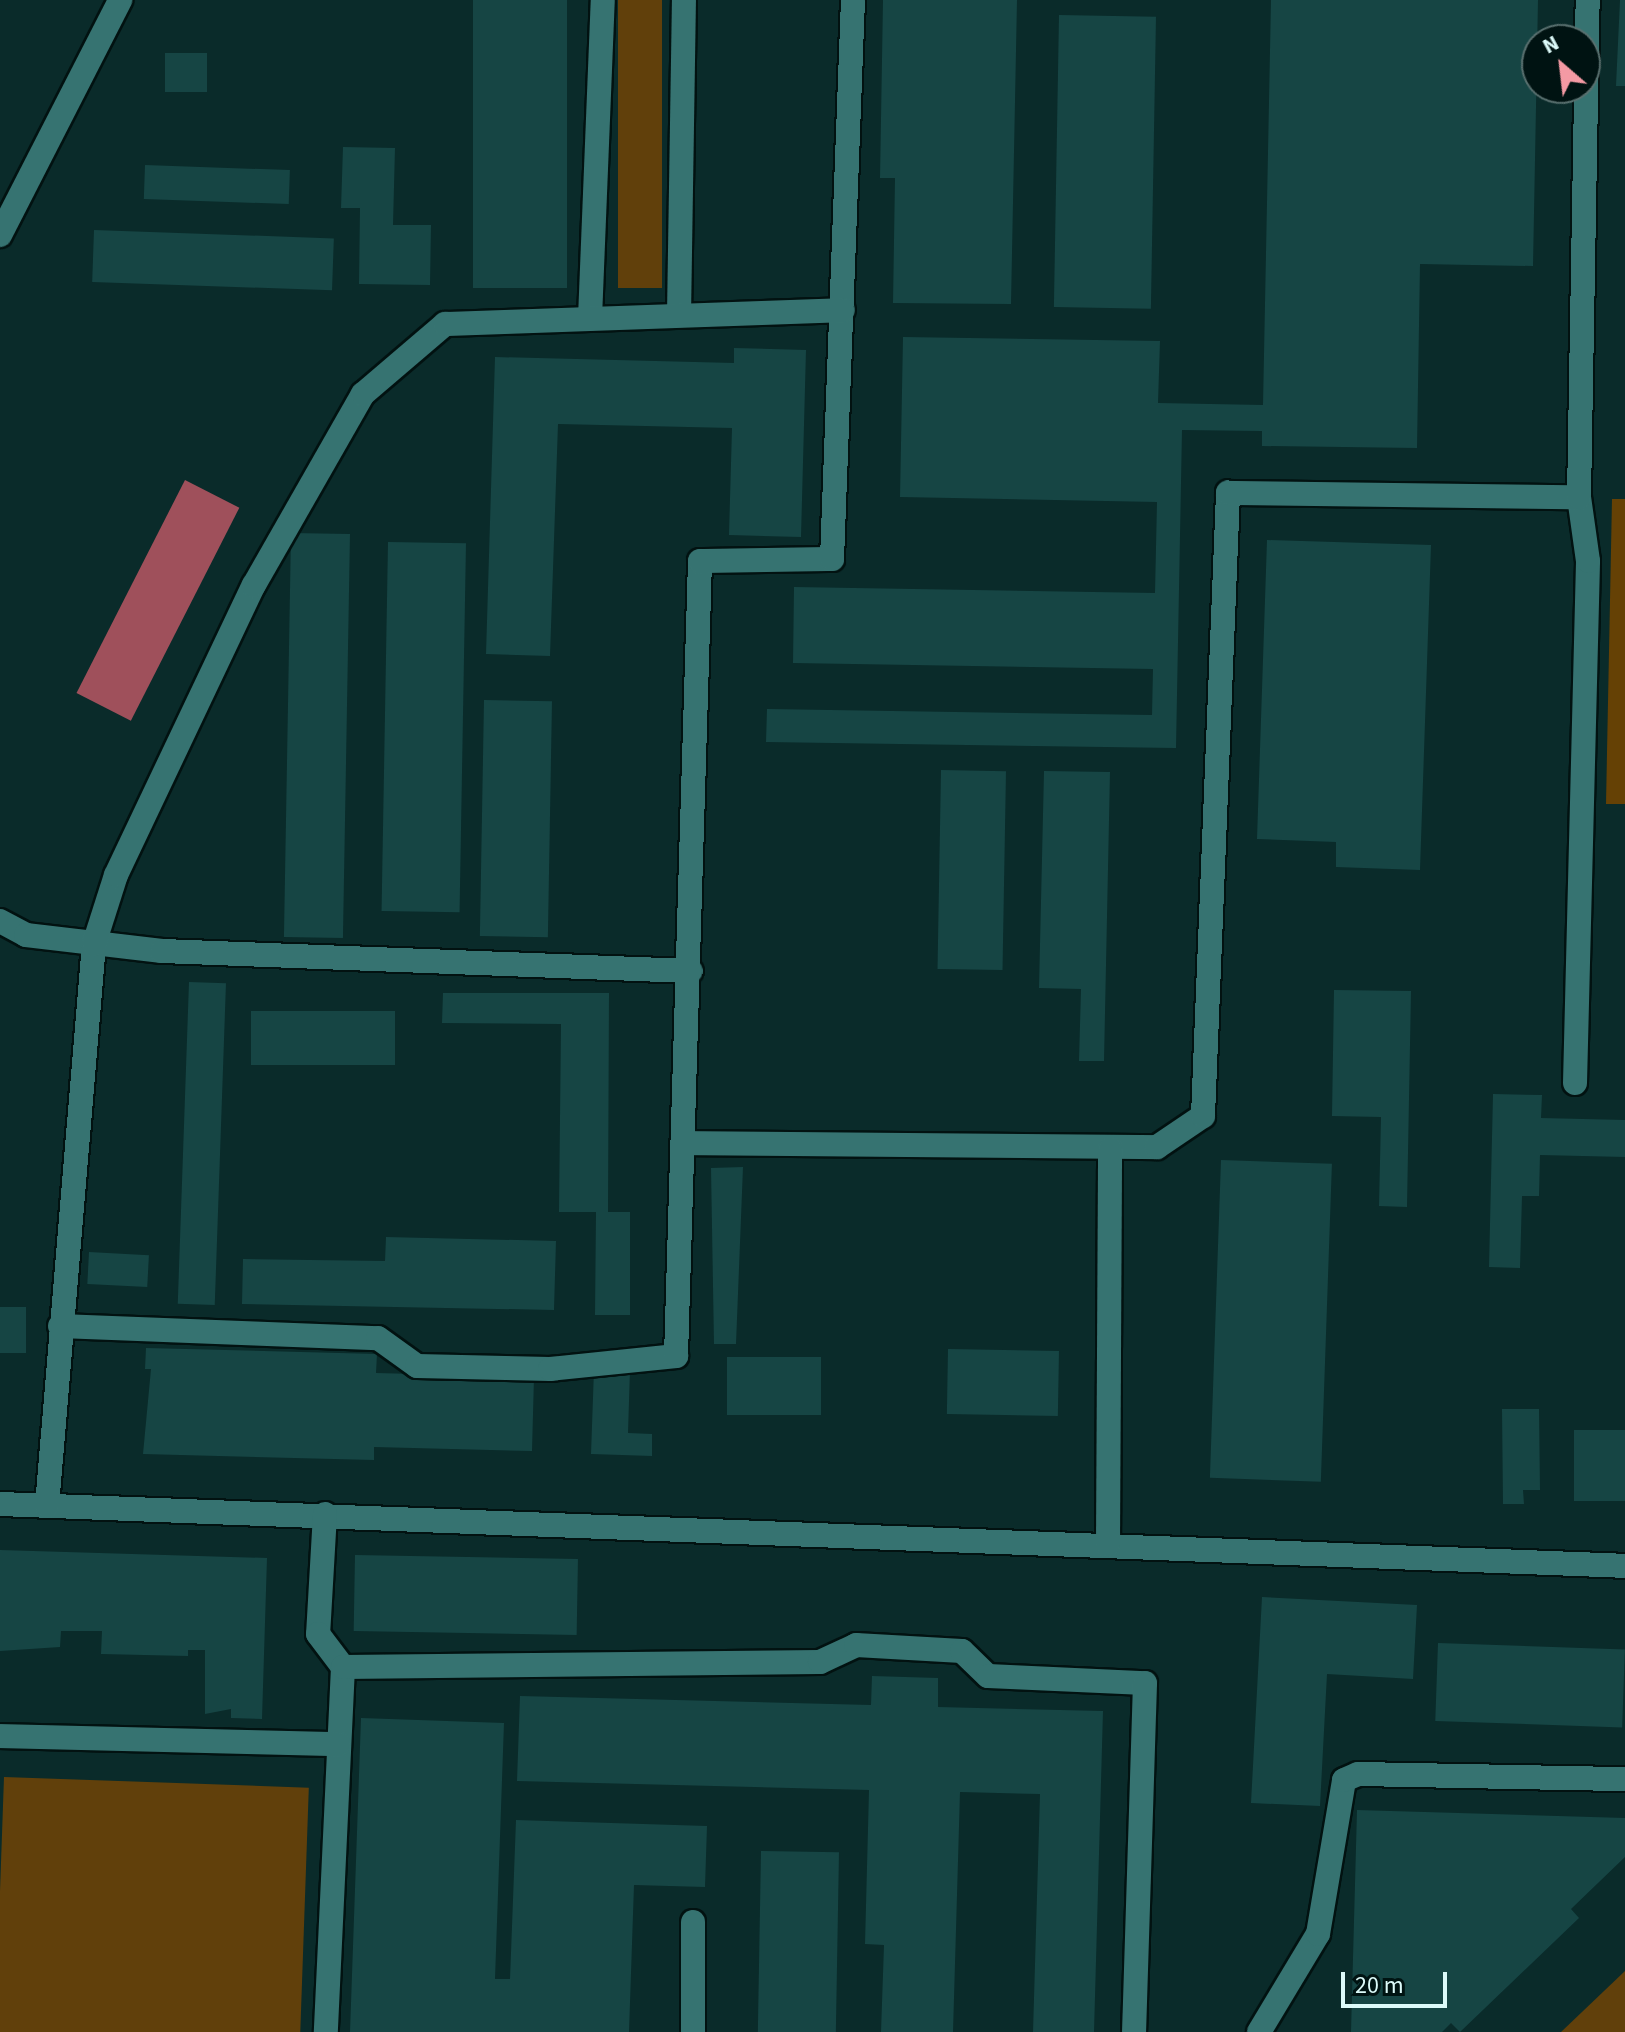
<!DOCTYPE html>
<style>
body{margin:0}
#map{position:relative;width:1625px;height:2032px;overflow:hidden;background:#0a2b2a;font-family:"Source Sans 3",sans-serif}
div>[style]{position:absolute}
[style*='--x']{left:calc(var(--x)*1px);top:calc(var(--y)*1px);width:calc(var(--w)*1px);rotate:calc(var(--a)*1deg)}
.green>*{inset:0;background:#61400b;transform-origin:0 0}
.forest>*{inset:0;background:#654105}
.water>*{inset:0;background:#9f505b;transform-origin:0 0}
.building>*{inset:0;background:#164544;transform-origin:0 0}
.roads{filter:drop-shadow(2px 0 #021211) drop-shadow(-2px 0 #021211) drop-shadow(0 2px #021211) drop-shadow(0 -2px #021211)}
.minor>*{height:24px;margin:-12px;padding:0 12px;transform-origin:12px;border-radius:12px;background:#367371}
span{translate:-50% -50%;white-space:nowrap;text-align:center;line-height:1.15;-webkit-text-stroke:6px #001312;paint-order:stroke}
.north{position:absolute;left:1521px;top:24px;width:80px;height:80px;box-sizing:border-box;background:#001312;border:2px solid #586f6e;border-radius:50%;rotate:332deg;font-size:22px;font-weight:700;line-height:32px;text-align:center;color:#dcfaf9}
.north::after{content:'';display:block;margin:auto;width:28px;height:36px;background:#f49aa4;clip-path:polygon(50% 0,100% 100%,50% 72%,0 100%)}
.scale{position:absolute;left:1341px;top:1972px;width:106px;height:36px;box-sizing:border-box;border:4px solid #dcfaf9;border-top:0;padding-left:10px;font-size:24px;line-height:28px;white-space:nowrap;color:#dcfaf9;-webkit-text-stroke:6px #001312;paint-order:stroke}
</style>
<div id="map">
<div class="green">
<div style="left:618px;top:0;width:44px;height:288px"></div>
<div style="left:4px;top:1777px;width:305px;height:255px;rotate:2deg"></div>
<div style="clip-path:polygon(1625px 1971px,1625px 2032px,1561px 2032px)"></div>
</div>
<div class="forest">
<div style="clip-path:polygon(1612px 499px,1625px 499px,1625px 804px,1606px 804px)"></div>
</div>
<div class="water">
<div style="left:185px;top:480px;width:61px;height:239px;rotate:27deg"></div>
</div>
<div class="building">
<div style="left:473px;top:0;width:94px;height:288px"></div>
<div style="clip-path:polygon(883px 0,1017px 0,1011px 304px,893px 303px,895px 178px,880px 178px)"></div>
<div style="clip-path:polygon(1271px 0,1538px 0,1533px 266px,1420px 264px,1417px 448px,1262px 446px,1262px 431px,1182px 430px,1176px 748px,766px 742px,767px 709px,1152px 715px,1153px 669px,793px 663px,794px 587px,1155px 593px,1157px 502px,900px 497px,903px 337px,1160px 341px,1158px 403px,1263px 405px)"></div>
<div style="clip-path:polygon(1620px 0,1625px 0,1625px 86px,1616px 86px)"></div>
<div style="left:1059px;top:15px;width:97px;height:292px;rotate:1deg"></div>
<div style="left:207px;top:53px;width:39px;height:42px;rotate:90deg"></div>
<div style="clip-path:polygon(343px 147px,395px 148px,393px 225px,431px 225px,430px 285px,359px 284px,360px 208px,341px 208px)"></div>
<div style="left:145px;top:165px;width:145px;height:34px;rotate:2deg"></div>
<div style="left:94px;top:230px;width:240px;height:52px;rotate:2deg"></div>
<div style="clip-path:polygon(734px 348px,806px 350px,801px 537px,729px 535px,732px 428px,558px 424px,550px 656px,486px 654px,495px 357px,734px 363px)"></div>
<div style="left:291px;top:533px;width:59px;height:404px;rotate:1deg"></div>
<div style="clip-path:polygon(1267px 540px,1431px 545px,1420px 870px,1336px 867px,1336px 842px,1257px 839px)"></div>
<div style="left:388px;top:542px;width:78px;height:369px;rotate:1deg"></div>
<div style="left:484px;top:700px;width:68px;height:236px;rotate:1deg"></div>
<div style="left:941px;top:770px;width:65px;height:199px;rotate:1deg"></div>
<div style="clip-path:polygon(1044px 771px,1110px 772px,1104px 1061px,1079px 1061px,1081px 989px,1039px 988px)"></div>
<div style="left:189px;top:982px;width:37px;height:322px;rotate:2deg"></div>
<div style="clip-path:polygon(1334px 990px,1411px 991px,1407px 1207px,1379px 1206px,1381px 1117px,1332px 1116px)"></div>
<div style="clip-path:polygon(443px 993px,609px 993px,608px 1212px,630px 1212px,630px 1315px,595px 1315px,596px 1212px,559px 1212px,561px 1024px,442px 1023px)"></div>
<div style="left:251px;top:1011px;width:144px;height:54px"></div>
<div style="clip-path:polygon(1493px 1094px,1542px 1095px,1541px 1118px,1625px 1120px,1625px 1157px,1540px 1155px,1539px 1196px,1522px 1196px,1520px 1268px,1489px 1267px)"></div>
<div style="left:1221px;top:1160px;width:111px;height:318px;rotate:2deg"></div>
<div style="clip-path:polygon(743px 1167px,736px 1344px,714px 1344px,711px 1168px)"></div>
<div style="clip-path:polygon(386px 1237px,556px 1241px,554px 1310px,242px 1304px,243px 1259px,385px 1261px)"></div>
<div style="left:89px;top:1252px;width:60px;height:32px;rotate:3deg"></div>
<div style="left:0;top:1307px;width:26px;height:46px"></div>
<div style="clip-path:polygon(146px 1348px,377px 1354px,376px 1373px,534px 1377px,532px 1451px,374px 1447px,374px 1460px,143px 1454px,151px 1369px,145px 1369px)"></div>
<div style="left:948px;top:1349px;width:111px;height:65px;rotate:1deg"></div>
<div style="left:727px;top:1357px;width:94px;height:58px"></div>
<div style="clip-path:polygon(594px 1369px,630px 1370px,628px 1433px,652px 1434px,652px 1456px,591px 1454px)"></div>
<div style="clip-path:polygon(1502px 1409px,1539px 1409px,1540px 1490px,1523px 1490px,1524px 1504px,1503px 1504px)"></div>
<div style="left:1574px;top:1430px;width:51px;height:71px"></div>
<div style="clip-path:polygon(0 1550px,267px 1558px,262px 1719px,231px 1718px,231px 1709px,205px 1714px,205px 1650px,188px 1650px,188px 1656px,101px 1654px,102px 1631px,61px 1631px,60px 1647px,0 1651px)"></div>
<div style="left:355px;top:1555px;width:223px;height:76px;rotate:1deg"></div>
<div style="clip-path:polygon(1262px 1597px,1417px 1605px,1413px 1679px,1327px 1674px,1320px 1806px,1251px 1803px)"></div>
<div style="left:1438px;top:1643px;width:187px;height:78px;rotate:2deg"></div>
<div style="clip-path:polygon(872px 1676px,938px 1678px,938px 1707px,1103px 1711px,1094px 2032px,1033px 2032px,1040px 1794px,960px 1792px,953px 2032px,881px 2032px,884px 1945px,865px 1944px,869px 1790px,517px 1781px,520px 1696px,871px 1705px)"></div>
<div style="clip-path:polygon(361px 1718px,504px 1723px,495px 1979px,510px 1979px,516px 1820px,707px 1826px,705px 1887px,634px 1885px,629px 2032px,350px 2032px)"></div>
<div style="clip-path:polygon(1357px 1810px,1625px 1818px,1625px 1857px,1571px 1909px,1579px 1918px,1460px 2032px,1451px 2023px,1442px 2032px,1351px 2032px)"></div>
<div style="left:761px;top:1851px;width:78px;height:181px;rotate:1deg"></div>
</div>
<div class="roads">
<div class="minor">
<div style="--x:0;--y:235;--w:264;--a:-62.9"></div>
<div style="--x:679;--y:315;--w:315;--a:-89.1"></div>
<div style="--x:590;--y:318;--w:318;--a:-87.7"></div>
<div style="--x:0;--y:921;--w:30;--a:28"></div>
<div style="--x:26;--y:935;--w:137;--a:6.7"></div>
<div style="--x:162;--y:951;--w:529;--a:2.17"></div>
<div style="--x:1575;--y:1083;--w:522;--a:-88.57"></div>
<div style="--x:1588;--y:561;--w:65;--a:-98"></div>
<div style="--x:686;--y:1143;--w:471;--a:0.5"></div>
<div style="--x:1157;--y:1147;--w:55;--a:-34"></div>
<div style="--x:1203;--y:1116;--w:624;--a:-87.7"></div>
<div style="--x:1228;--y:493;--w:351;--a:0.7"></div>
<div style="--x:1579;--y:497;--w:497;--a:-89"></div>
<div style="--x:60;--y:1326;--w:318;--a:2.2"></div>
<div style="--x:378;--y:1338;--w:48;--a:35.7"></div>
<div style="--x:417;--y:1366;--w:133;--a:1.3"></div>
<div style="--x:550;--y:1369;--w:127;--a:-5.9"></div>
<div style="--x:676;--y:1356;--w:795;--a:-88.27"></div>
<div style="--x:700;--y:561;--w:132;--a:-0.9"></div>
<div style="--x:832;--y:559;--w:559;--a:-87.85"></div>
<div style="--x:0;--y:1504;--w:1626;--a:2.18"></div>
<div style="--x:47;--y:1506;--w:564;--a:-85.22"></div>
<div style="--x:94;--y:944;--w:72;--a:-72.3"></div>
<div style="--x:116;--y:875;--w:321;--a:-64.6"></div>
<div style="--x:254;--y:585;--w:220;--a:-60.3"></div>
<div style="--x:363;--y:394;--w:108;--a:-40.5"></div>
<div style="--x:445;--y:324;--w:398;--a:-2"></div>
<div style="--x:325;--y:1514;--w:120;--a:93.3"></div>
<div style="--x:318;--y:1634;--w:41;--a:52.9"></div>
<div style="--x:343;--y:1667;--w:365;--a:92.7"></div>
<div style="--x:1108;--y:1545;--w:396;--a:-89.7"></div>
<div style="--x:343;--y:1667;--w:477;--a:-0.6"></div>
<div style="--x:820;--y:1662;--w:40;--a:-25"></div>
<div style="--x:856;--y:1645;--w:106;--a:3.2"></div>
<div style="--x:962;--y:1651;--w:36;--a:44"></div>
<div style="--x:988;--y:1676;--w:157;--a:2.6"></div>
<div style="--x:1145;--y:1683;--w:349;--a:91.8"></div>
<div style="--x:0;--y:1736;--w:339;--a:1.4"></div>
<div style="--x:693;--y:2032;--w:110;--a:-90"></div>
<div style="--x:1259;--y:2032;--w:114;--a:-59"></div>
<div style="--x:1318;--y:1934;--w:156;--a:-80.4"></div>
<div style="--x:1344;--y:1780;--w:15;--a:-23"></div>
<div style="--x:1358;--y:1774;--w:267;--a:1.1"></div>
</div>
</div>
<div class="north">N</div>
<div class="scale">20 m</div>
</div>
